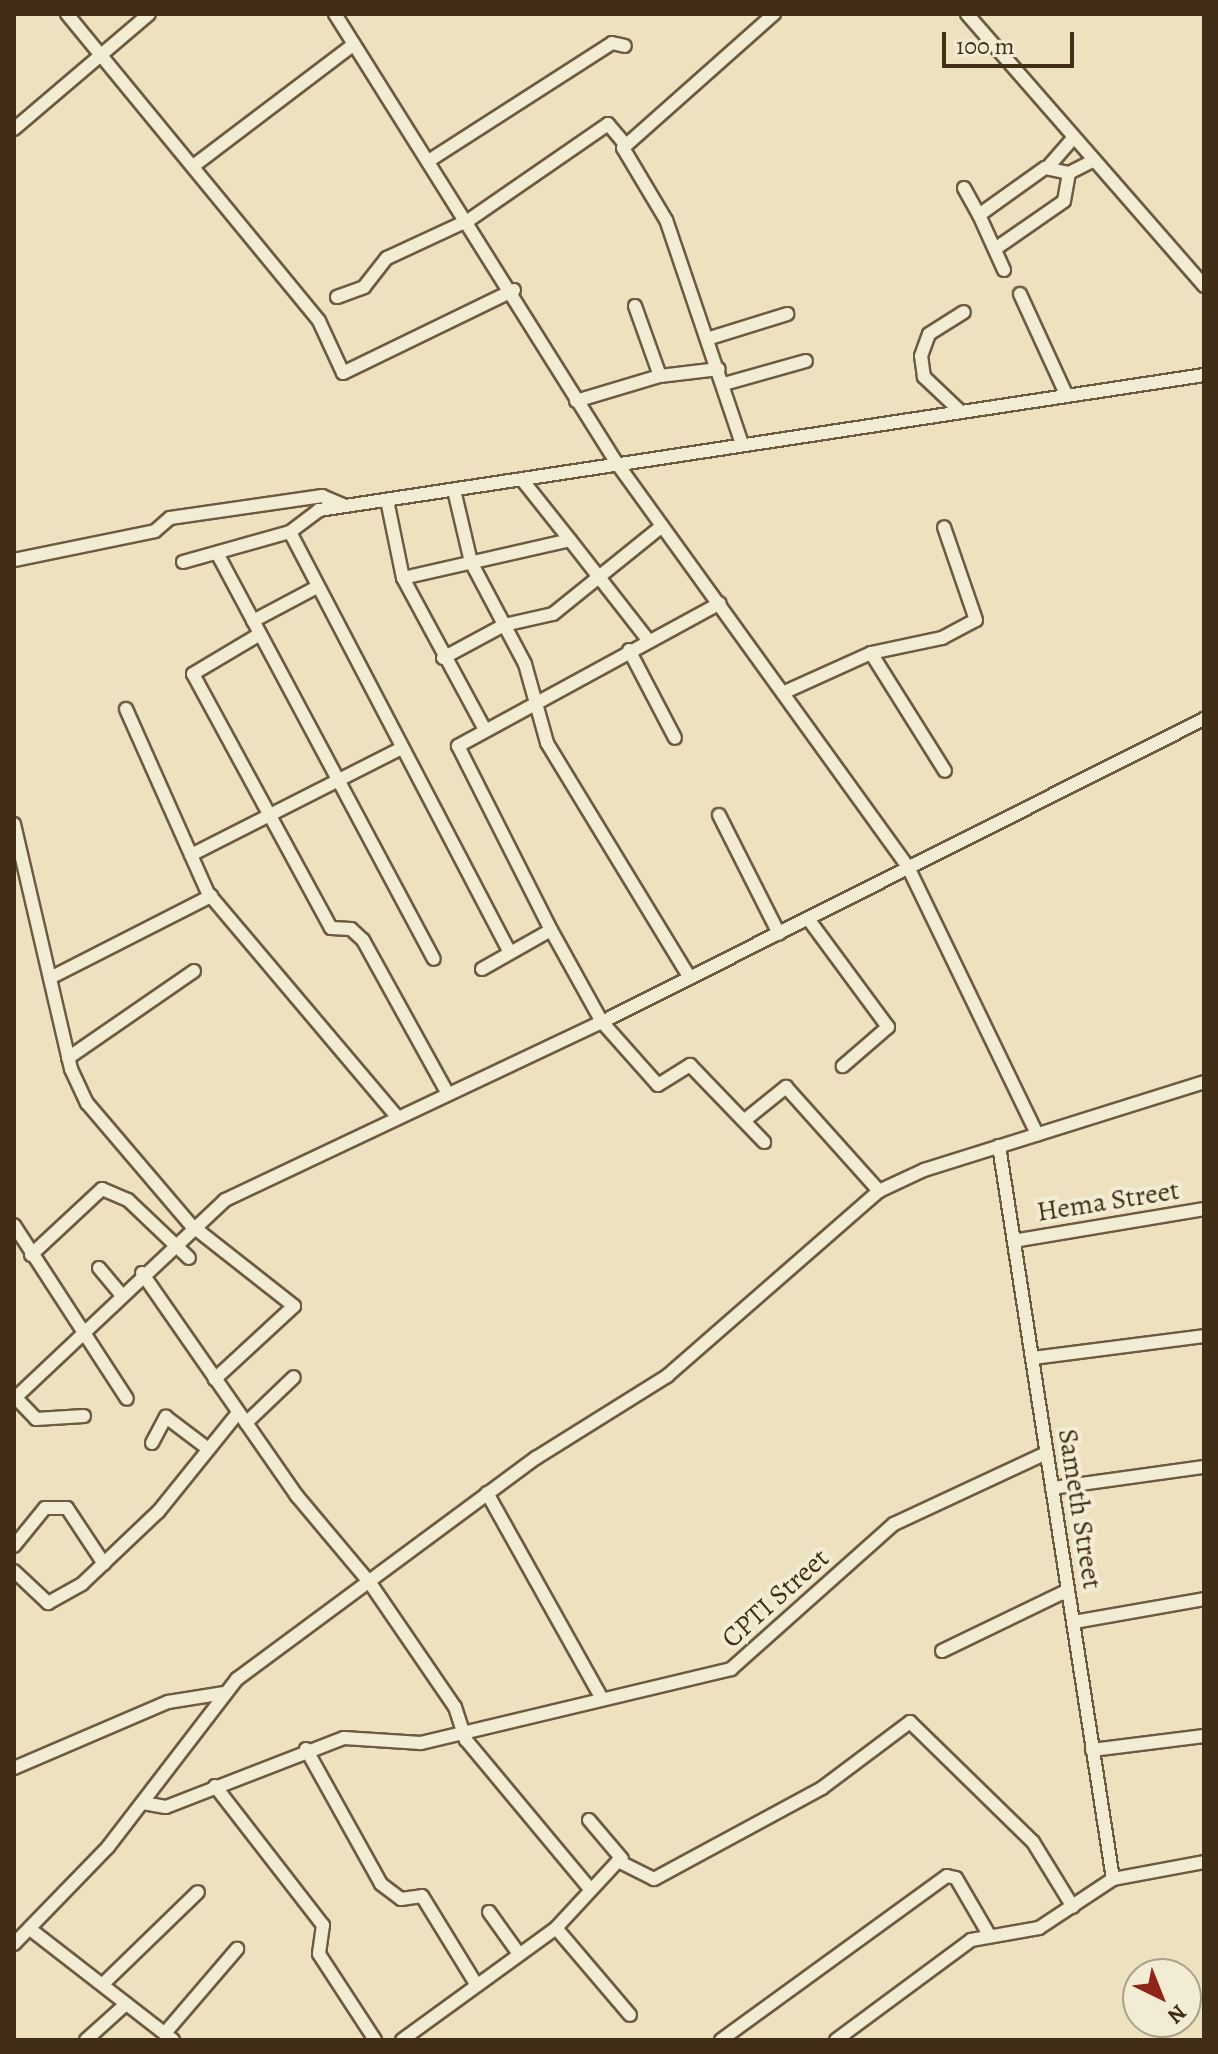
<!DOCTYPE html>
<style>
body{margin:0}
#map{position:relative;width:1218px;height:2054px;overflow:hidden;background:#ede1bf;font-family:Alegreya,serif}
div>[style]{position:absolute}
[style*='--x']{left:calc(var(--x)*1px);top:calc(var(--y)*1px);width:calc(var(--w)*1px);rotate:calc(var(--a)*1deg)}
.roads{filter:drop-shadow(2px 0 #6d5b41) drop-shadow(-2px 0 #6d5b41) drop-shadow(0 2px #6d5b41) drop-shadow(0 -2px #6d5b41)}
.minor>*{height:12px;margin:-6px;padding:0 6px;transform-origin:6px;border-radius:6px;background:#f3ecd5}
span{translate:-50% -50%;white-space:nowrap;text-align:center;line-height:1.15;-webkit-text-stroke:8px #f3ecd5;paint-order:stroke}
.street-label{font-size:28px;color:#422e17}
.frame{position:absolute;inset:0;border:16px solid #422e17;pointer-events:none}
.north{position:absolute;left:1122px;top:1958px;width:80px;height:80px;box-sizing:border-box;background:#f3ecd5;border:2px solid #aca089;border-radius:50%;rotate:137deg;font-size:22px;font-weight:700;line-height:32px;text-align:center;color:#422e17}
.north::after{content:'';display:block;margin:auto;width:28px;height:36px;background:#8f2418;clip-path:polygon(50% 0,100% 100%,50% 72%,0 100%)}
.scale{position:absolute;left:942px;top:32px;width:132px;height:36px;box-sizing:border-box;border:4px solid #422e17;border-top:0;padding-left:10px;font-size:24px;line-height:28px;white-space:nowrap;color:#422e17;-webkit-text-stroke:6px #f3ecd5;paint-order:stroke}
</style>
<div id="map">
<div class="roads">
<div class="minor">
<div style="--x:67;--y:14;--w:397;--a:50.6"></div>
<div style="--x:319;--y:321;--w:57;--a:65.2"></div>
<div style="--x:343;--y:373;--w:190;--a:-25.9"></div>
<div style="--x:335;--y:14;--w:529;--a:57.9"></div>
<div style="--x:616;--y:462;--w:499;--a:54.2"></div>
<div style="--x:908;--y:867;--w:297;--a:64.2"></div>
<div style="--x:967;--y:14;--w:361;--a:48.9"></div>
<div style="--x:14;--y:129;--w:177;--a:-40.4"></div>
<div style="--x:430;--y:160;--w:216;--a:-32.7"></div>
<div style="--x:612;--y:43;--w:13;--a:13"></div>
<div style="--x:196;--y:164;--w:198;--a:-37.2"></div>
<div style="--x:1048;--y:167;--w:38;--a:-49"></div>
<div style="--x:964;--y:188;--w:31;--a:61"></div>
<div style="--x:995;--y:249;--w:84;--a:-34.8"></div>
<div style="--x:1064;--y:201;--w:28;--a:-80"></div>
<div style="--x:1004;--y:270;--w:60;--a:-114.4"></div>
<div style="--x:979;--y:215;--w:81;--a:-35.5"></div>
<div style="--x:1045;--y:168;--w:25;--a:12"></div>
<div style="--x:1069;--y:173;--w:27;--a:-27"></div>
<div style="--x:1020;--y:294;--w:112;--a:65.3"></div>
<div style="--x:337;--y:297;--w:29;--a:-20"></div>
<div style="--x:364;--y:287;--w:37;--a:-52"></div>
<div style="--x:387;--y:258;--w:90;--a:-24.9"></div>
<div style="--x:469;--y:220;--w:169;--a:-34.6"></div>
<div style="--x:608;--y:124;--w:25;--a:50"></div>
<div style="--x:635;--y:306;--w:74;--a:70.3"></div>
<div style="--x:710;--y:338;--w:81;--a:-17.3"></div>
<div style="--x:724;--y:384;--w:85;--a:-15.7"></div>
<div style="--x:576;--y:401;--w:88;--a:-16.6"></div>
<div style="--x:660;--y:376;--w:59;--a:-6.8"></div>
<div style="--x:960;--y:411;--w:50;--a:-136.6"></div>
<div style="--x:924;--y:377;--w:21;--a:-98"></div>
<div style="--x:921;--y:356;--w:23;--a:-70"></div>
<div style="--x:929;--y:334;--w:41;--a:-32.2"></div>
<div style="--x:741;--y:441;--w:233;--a:-108.7"></div>
<div style="--x:666;--y:220;--w:84;--a:-120.8"></div>
<div style="--x:623;--y:148;--w:202;--a:-41.6"></div>
<div style="--x:454;--y:490;--w:74;--a:76.7"></div>
<div style="--x:471;--y:562;--w:115;--a:62.1"></div>
<div style="--x:525;--y:664;--w:82;--a:74.4"></div>
<div style="--x:547;--y:743;--w:275;--a:58.7"></div>
<div style="--x:387;--y:500;--w:80;--a:78.4"></div>
<div style="--x:403;--y:578;--w:170;--a:61.6"></div>
<div style="--x:290;--y:532;--w:474;--a:62.4"></div>
<div style="--x:570;--y:540;--w:127;--a:52"></div>
<div style="--x:217;--y:553;--w:460;--a:61.9"></div>
<div style="--x:14;--y:560;--w:144;--a:-11.6"></div>
<div style="--x:155;--y:531;--w:20;--a:-41"></div>
<div style="--x:170;--y:518;--w:154;--a:-8.2"></div>
<div style="--x:322;--y:496;--w:25;--a:23"></div>
<div style="--x:183;--y:562;--w:111;--a:-15.7"></div>
<div style="--x:290;--y:532;--w:36;--a:-37"></div>
<div style="--x:319;--y:510;--w:895;--a:-8.67"></div>
<div style="--x:403;--y:578;--w:171;--a:-12.8"></div>
<div style="--x:570;--y:540;--w:75;--a:-128.5"></div>
<div style="--x:253;--y:621;--w:72;--a:-28"></div>
<div style="--x:260;--y:634;--w:78;--a:149.2"></div>
<div style="--x:193;--y:674;--w:289;--a:61.5"></div>
<div style="--x:331;--y:928;--w:20;--a:3"></div>
<div style="--x:351;--y:929;--w:16;--a:43"></div>
<div style="--x:363;--y:940;--w:176;--a:61.1"></div>
<div style="--x:629;--y:650;--w:99;--a:62.4"></div>
<div style="--x:871;--y:653;--w:73;--a:-11.9"></div>
<div style="--x:942;--y:638;--w:38;--a:-28"></div>
<div style="--x:976;--y:620;--w:98;--a:-109"></div>
<div style="--x:443;--y:658;--w:69;--a:-28.4"></div>
<div style="--x:504;--y:625;--w:50;--a:-12.7"></div>
<div style="--x:553;--y:614;--w:139;--a:-38.9"></div>
<div style="--x:787;--y:691;--w:92;--a:-24.3"></div>
<div style="--x:871;--y:653;--w:139;--a:57.9"></div>
<div style="--x:126;--y:709;--w:201;--a:66"></div>
<div style="--x:208;--y:893;--w:294;--a:49.8"></div>
<div style="--x:719;--y:815;--w:133;--a:63.2"></div>
<div style="--x:14;--y:824;--w:252;--a:76.9"></div>
<div style="--x:71;--y:1069;--w:38;--a:65"></div>
<div style="--x:87;--y:1103;--w:160;--a:49.6"></div>
<div style="--x:191;--y:1225;--w:131;--a:38.2"></div>
<div style="--x:294;--y:1306;--w:108;--a:137.3"></div>
<div style="--x:191;--y:855;--w:237;--a:-26.9"></div>
<div style="--x:809;--y:920;--w:133;--a:53.6"></div>
<div style="--x:888;--y:1027;--w:60;--a:139.1"></div>
<div style="--x:551;--y:930;--w:206;--a:-116.8"></div>
<div style="--x:458;--y:746;--w:298;--a:-28.6"></div>
<div style="--x:482;--y:969;--w:79;--a:-29.5"></div>
<div style="--x:551;--y:930;--w:105;--a:61"></div>
<div style="--x:602;--y:1022;--w:84;--a:48.4"></div>
<div style="--x:658;--y:1085;--w:38;--a:-32"></div>
<div style="--x:690;--y:1065;--w:107;--a:46.1"></div>
<div style="--x:50;--y:978;--w:181;--a:-27"></div>
<div style="--x:68;--y:1058;--w:153;--a:-34.6"></div>
<div style="--x:745;--y:1120;--w:53;--a:-38.8"></div>
<div style="--x:786;--y:1087;--w:140;--a:48.2"></div>
<div style="--x:999;--y:1146;--w:742;--a:81.16"></div>
<div style="--x:14;--y:1225;--w:207;--a:57"></div>
<div style="--x:1019;--y:1240;--w:188;--a:-9.5"></div>
<div style="--x:31;--y:1255;--w:97;--a:-42.9"></div>
<div style="--x:102;--y:1189;--w:28;--a:23"></div>
<div style="--x:128;--y:1200;--w:84;--a:43.6"></div>
<div style="--x:99;--y:1268;--w:34;--a:50"></div>
<div style="--x:142;--y:1273;--w:272;--a:55.2"></div>
<div style="--x:297;--y:1496;--w:114;--a:50"></div>
<div style="--x:370;--y:1583;--w:150;--a:55.6"></div>
<div style="--x:455;--y:1707;--w:35;--a:72"></div>
<div style="--x:466;--y:1740;--w:195;--a:50.2"></div>
<div style="--x:1033;--y:1358;--w:172;--a:-7.3"></div>
<div style="--x:14;--y:1396;--w:32;--a:46"></div>
<div style="--x:36;--y:1419;--w:48;--a:-3.6"></div>
<div style="--x:14;--y:1399;--w:290;--a:-43.3"></div>
<div style="--x:225;--y:1200;--w:417;--a:-25.3"></div>
<div style="--x:602;--y:1022;--w:674;--a:-26.72"></div>
<div style="--x:246;--y:1423;--w:66;--a:-43.8"></div>
<div style="--x:152;--y:1443;--w:30;--a:-62"></div>
<div style="--x:166;--y:1417;--w:51;--a:37.1"></div>
<div style="--x:1052;--y:1488;--w:153;--a:-7.9"></div>
<div style="--x:487;--y:1493;--w:234;--a:60.8"></div>
<div style="--x:14;--y:1546;--w:49;--a:-50.8"></div>
<div style="--x:45;--y:1508;--w:22;--a:0"></div>
<div style="--x:67;--y:1508;--w:67;--a:56.5"></div>
<div style="--x:14;--y:1571;--w:47;--a:43.3"></div>
<div style="--x:48;--y:1603;--w:39;--a:-29"></div>
<div style="--x:82;--y:1584;--w:105;--a:-43.5"></div>
<div style="--x:158;--y:1512;--w:126;--a:-51.1"></div>
<div style="--x:1074;--y:1622;--w:132;--a:-10"></div>
<div style="--x:942;--y:1651;--w:140;--a:-25.8"></div>
<div style="--x:306;--y:1749;--w:154;--a:60.9"></div>
<div style="--x:381;--y:1884;--w:25;--a:37"></div>
<div style="--x:401;--y:1899;--w:21;--a:-8"></div>
<div style="--x:422;--y:1896;--w:101;--a:58.4"></div>
<div style="--x:1092;--y:1750;--w:113;--a:-7.1"></div>
<div style="--x:14;--y:1768;--w:168;--a:-23.2"></div>
<div style="--x:168;--y:1702;--w:57;--a:-9.1"></div>
<div style="--x:215;--y:1786;--w:176;--a:52.2"></div>
<div style="--x:323;--y:1925;--w:29;--a:98"></div>
<div style="--x:319;--y:1954;--w:103;--a:56.9"></div>
<div style="--x:143;--y:1803;--w:23;--a:10"></div>
<div style="--x:166;--y:1807;--w:191;--a:-21.2"></div>
<div style="--x:344;--y:1738;--w:77;--a:3.7"></div>
<div style="--x:421;--y:1743;--w:319;--a:-13.4"></div>
<div style="--x:731;--y:1669;--w:218;--a:-41.7"></div>
<div style="--x:894;--y:1524;--w:168;--a:-25"></div>
<div style="--x:589;--y:1820;--w:51;--a:49.8"></div>
<div style="--x:489;--y:1912;--w:52;--a:54.5"></div>
<div style="--x:556;--y:1928;--w:114;--a:49.6"></div>
<div style="--x:30;--y:1929;--w:181;--a:37.8"></div>
<div style="--x:14;--y:1944;--w:135;--a:-45.9"></div>
<div style="--x:108;--y:1847;--w:212;--a:-52.5"></div>
<div style="--x:237;--y:1679;--w:372;--a:-36.5"></div>
<div style="--x:536;--y:1458;--w:155;--a:-32"></div>
<div style="--x:667;--y:1376;--w:281;--a:-41.1"></div>
<div style="--x:879;--y:1191;--w:50;--a:-25"></div>
<div style="--x:924;--y:1170;--w:294;--a:-17.4"></div>
<div style="--x:103;--y:1984;--w:132;--a:-44.1"></div>
<div style="--x:165;--y:2033;--w:111;--a:-49.4"></div>
<div style="--x:86;--y:2040;--w:54;--a:-42"></div>
<div style="--x:402;--y:2040;--w:190;--a:-36"></div>
<div style="--x:556;--y:1928;--w:91;--a:-47.2"></div>
<div style="--x:618;--y:1861;--w:40;--a:26.6"></div>
<div style="--x:654;--y:1879;--w:191;--a:-28.4"></div>
<div style="--x:822;--y:1788;--w:110;--a:-36.9"></div>
<div style="--x:910;--y:1722;--w:172;--a:44.3"></div>
<div style="--x:1033;--y:1842;--w:76;--a:58.4"></div>
<div style="--x:721;--y:2040;--w:279;--a:-36"></div>
<div style="--x:947;--y:1876;--w:9;--a:13"></div>
<div style="--x:956;--y:1878;--w:64;--a:59.8"></div>
<div style="--x:836;--y:2040;--w:168;--a:-36.5"></div>
<div style="--x:971;--y:1940;--w:69;--a:-10"></div>
<div style="--x:1039;--y:1928;--w:89;--a:-33.5"></div>
<div style="--x:1113;--y:1879;--w:93;--a:-10.6"></div>
</div>
</div>
<div class="street-label">
<span style="left:1108px;top:1201px;rotate:-9deg">Hema Street</span>
<span style="left:1080px;top:1509px;rotate:81deg">Sameth Street</span>
<span style="left:775px;top:1598px;rotate:-42deg">CPTI Street</span>
</div>
<div class="frame"></div>
<div class="north">N</div>
<div class="scale">100 m</div>
</div>
